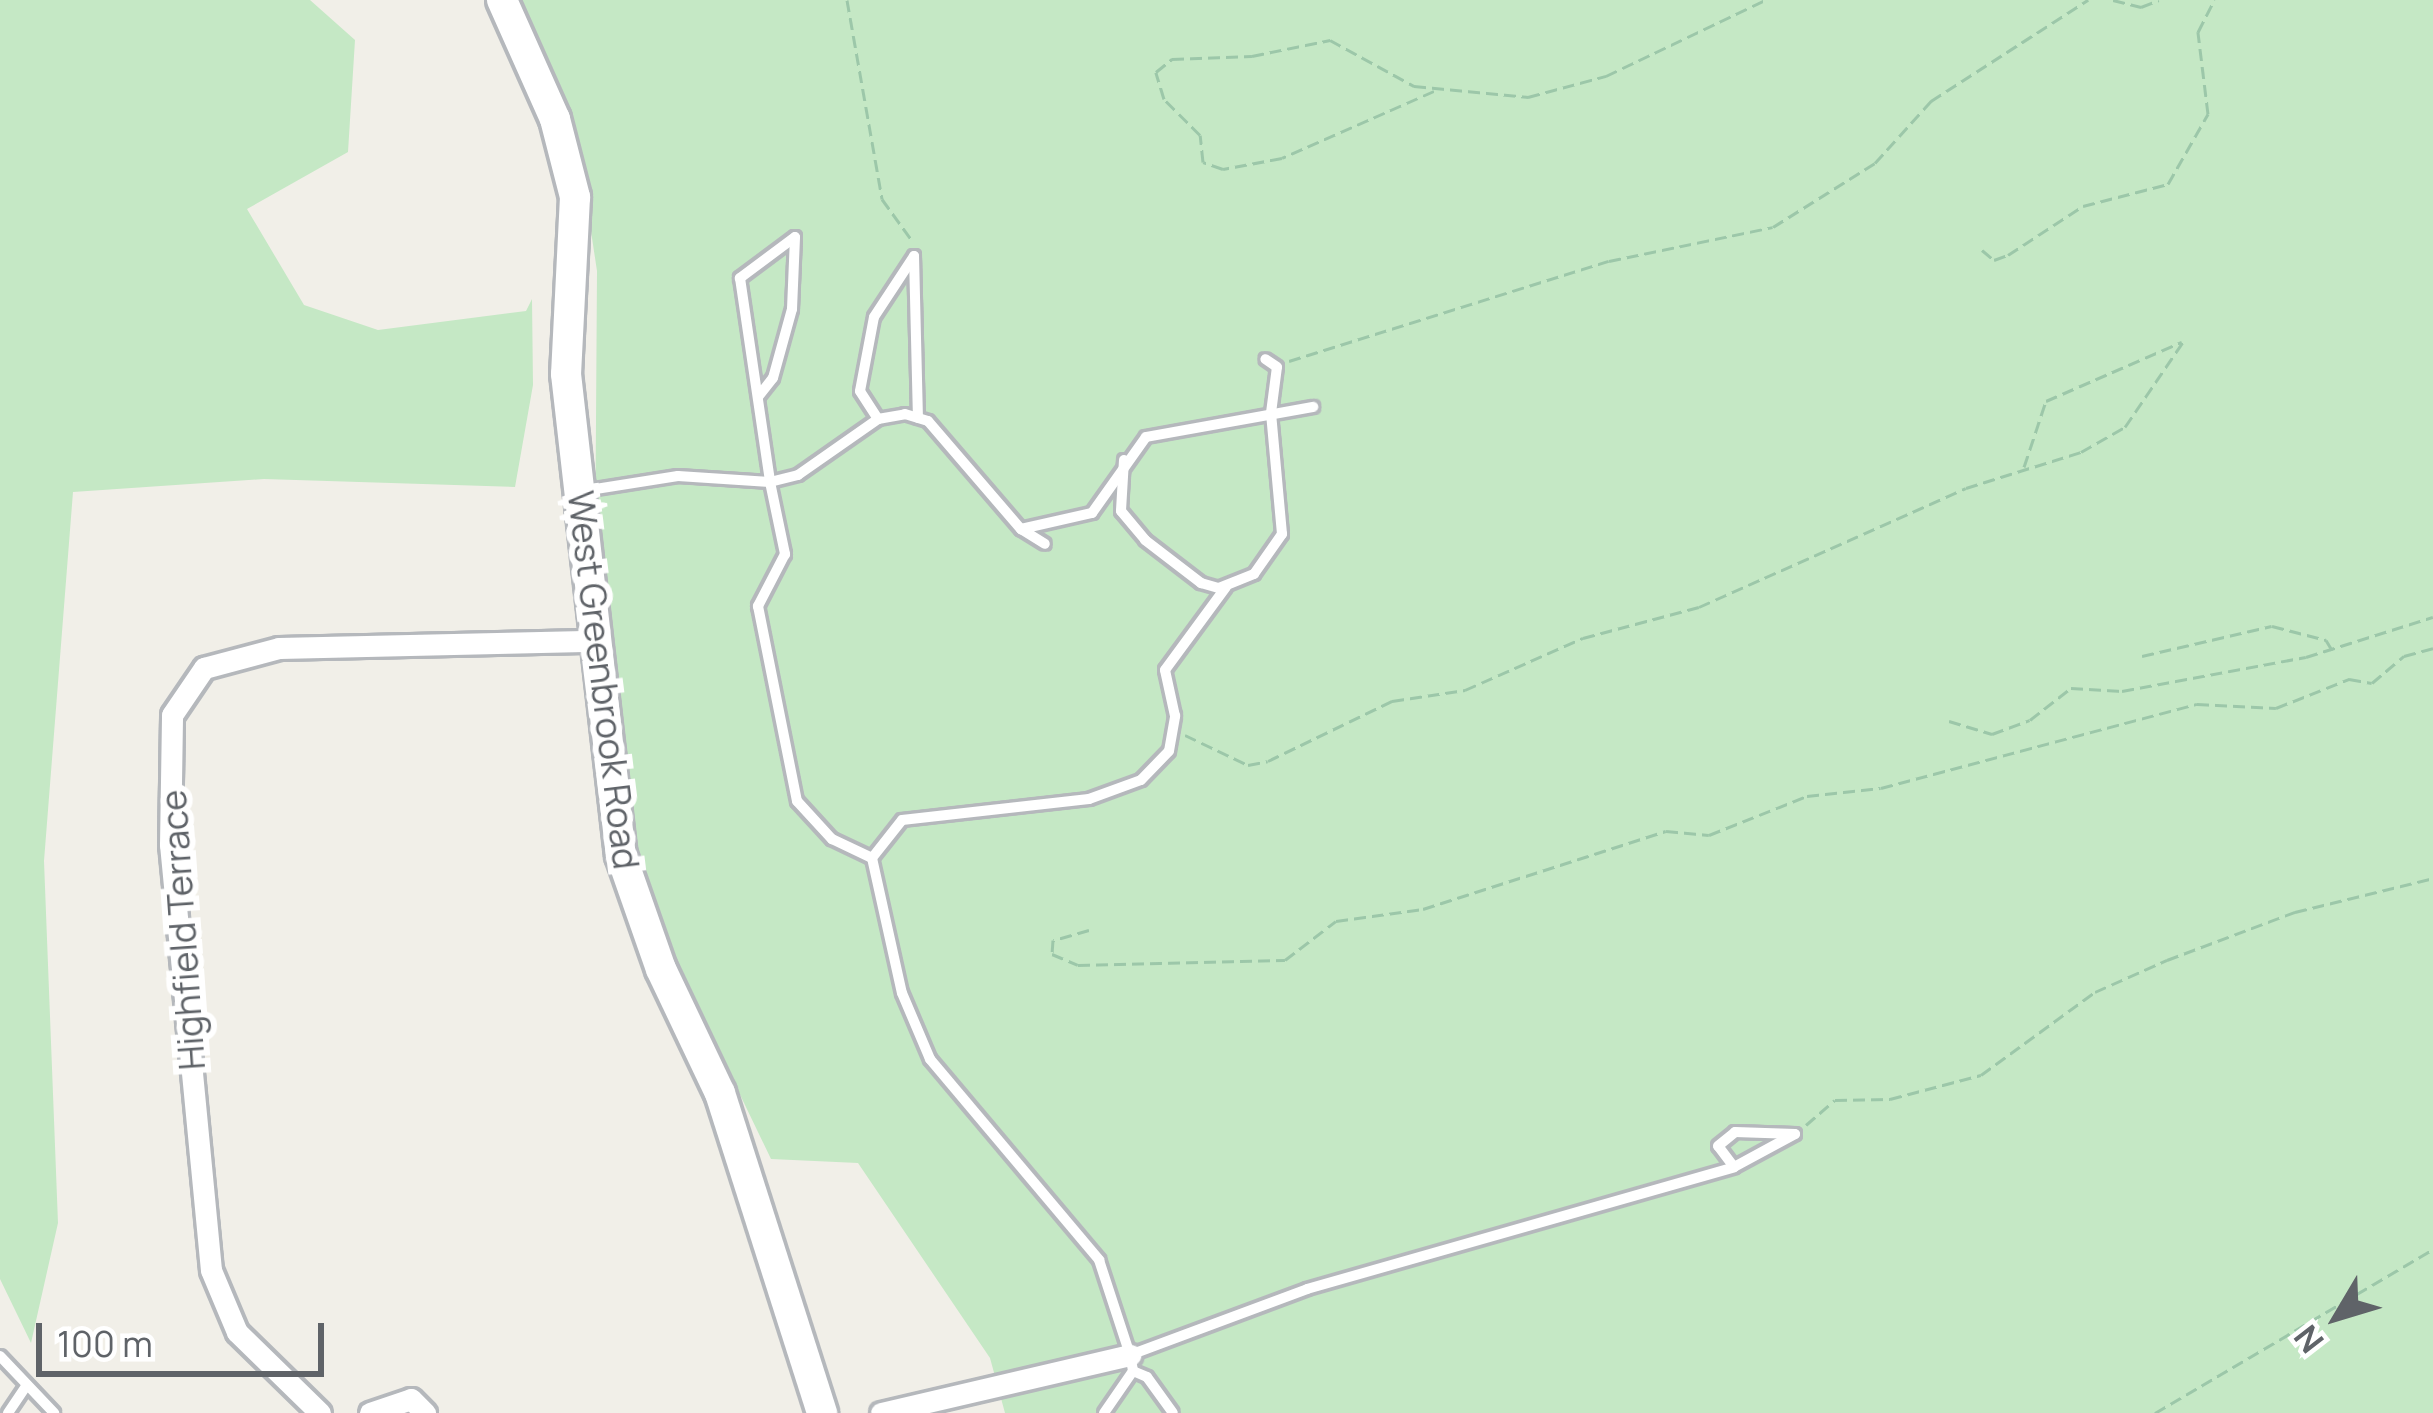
<!DOCTYPE html>
<style>
body{margin:0}
#map{position:relative;width:2433px;height:1413px;overflow:hidden;background:#f1efe8;font-family:Manrope,sans-serif}
div>[style]{position:absolute}
[style*='--x']{left:calc(var(--x)*1px);top:calc(var(--y)*1px);width:calc(var(--w)*1px);rotate:calc(var(--a)*1deg)}
.green>*{inset:0;background:#c5e8c5}
.path>*{height:3px;margin-top:-1.5px;transform-origin:0;background:repeating-linear-gradient(90deg,#9cc7a9 0 12px,transparent 0 18px)}
.roads{filter:drop-shadow(3px 0 #b5b8bc) drop-shadow(-3px 0 #b5b8bc) drop-shadow(0 3px #b5b8bc) drop-shadow(0 -3px #b5b8bc)}
.lane>*{height:10px;margin:-5px;padding:0 5px;transform-origin:5px;border-radius:5px;background:#fff}
.street>*{height:21px;margin:-10.5px;padding:0 10.5px;transform-origin:10.5px;border-radius:10.5px;background:#fff}
.secondary>*{height:30px;margin:-15px;padding:0 15px;transform-origin:15px;border-radius:15px;background:#fff}
span{translate:-50% -50%;white-space:nowrap;text-align:center;line-height:1.15;-webkit-text-stroke:12px #fff;paint-order:stroke}
.street-label{font-size:36px;color:#5f6368}
.north{position:absolute;left:2277px;top:1257px;width:120px;height:120px;-webkit-text-stroke:9px #fff;paint-order:stroke;rotate:232deg;font-size:33px;font-weight:700;line-height:48px;text-align:center;color:#5f6368}
.north::after{content:'';display:block;margin:auto;width:42px;height:54px;background:#5f6368;clip-path:polygon(50% 0,100% 100%,50% 72%,0 100%)}
.scale{position:absolute;left:36px;top:1323px;width:288px;height:54px;box-sizing:border-box;border:6px solid #5f6368;border-top:0;padding-left:15px;font-size:36px;line-height:42px;white-space:nowrap;color:#5f6368;-webkit-text-stroke:9px #fff;paint-order:stroke}
</style>
<div id="map">
<div class="green">
<div style="clip-path:polygon(0 0,310px 0,355px 40px,348px 152px,247px 209px,304px 305px,378px 330px,526px 311px,532px 299px,533px 385px,515px 487px,264px 479px,73px 492px,44px 861px,58px 1223px,31px 1343px,0 1279px)"></div>
<div style="clip-path:polygon(518px 0,2433px 0,2433px 1413px,1005px 1413px,990px 1358px,858px 1163px,771px 1159px,628px 862px,595px 570px,597px 271px,576px 132px)"></div>
</div>
<div class="path">
<div style="--x:847;--y:0;--w:202;--a:80"></div>
<div style="--x:882;--y:199;--w:53;--a:54.2"></div>
<div style="--x:2113;--y:0;--w:29;--a:14"></div>
<div style="--x:2141;--y:7;--w:19;--a:-21"></div>
<div style="--x:1434;--y:91;--w:166;--a:156.2"></div>
<div style="--x:1282;--y:158;--w:60;--a:169.4"></div>
<div style="--x:1223;--y:169;--w:21;--a:-161"></div>
<div style="--x:1203;--y:162;--w:27;--a:-96"></div>
<div style="--x:1200;--y:135;--w:51;--a:-135"></div>
<div style="--x:1164;--y:99;--w:28;--a:-107"></div>
<div style="--x:1156;--y:72;--w:21;--a:-39"></div>
<div style="--x:1172;--y:59;--w:80;--a:-2.1"></div>
<div style="--x:1252;--y:56;--w:80;--a:-11.6"></div>
<div style="--x:1330;--y:40;--w:96;--a:28.7"></div>
<div style="--x:1414;--y:86;--w:115;--a:5.5"></div>
<div style="--x:1528;--y:97;--w:81;--a:-15.1"></div>
<div style="--x:1606;--y:76;--w:176;--a:-25.5"></div>
<div style="--x:1982;--y:250;--w:16;--a:40"></div>
<div style="--x:1994;--y:260;--w:15;--a:-20"></div>
<div style="--x:2008;--y:255;--w:90;--a:-33.2"></div>
<div style="--x:2083;--y:206;--w:88;--a:-14.5"></div>
<div style="--x:2168;--y:184;--w:81;--a:-60.3"></div>
<div style="--x:2208;--y:114;--w:83;--a:-97"></div>
<div style="--x:2198;--y:32;--w:36;--a:-63"></div>
<div style="--x:1289;--y:361;--w:335;--a:-17.4"></div>
<div style="--x:1609;--y:261;--w:167;--a:-11.7"></div>
<div style="--x:1773;--y:227;--w:120;--a:-32.1"></div>
<div style="--x:1875;--y:163;--w:84;--a:-47.9"></div>
<div style="--x:1931;--y:101;--w:187;--a:-32.8"></div>
<div style="--x:2024;--y:467;--w:70;--a:-71.6"></div>
<div style="--x:2046;--y:401;--w:148;--a:-23.5"></div>
<div style="--x:2142;--y:656;--w:133;--a:-13"></div>
<div style="--x:2272;--y:626;--w:56;--a:14.5"></div>
<div style="--x:2326;--y:640;--w:12;--a:59"></div>
<div style="--x:1949;--y:721;--w:45;--a:16.8"></div>
<div style="--x:1992;--y:734;--w:40;--a:-20.2"></div>
<div style="--x:2030;--y:720;--w:52;--a:-38"></div>
<div style="--x:2071;--y:688;--w:51;--a:3.4"></div>
<div style="--x:2122;--y:691;--w:187;--a:-10.5"></div>
<div style="--x:2306;--y:657;--w:133;--a:-17.5"></div>
<div style="--x:1185;--y:735;--w:70;--a:25.5"></div>
<div style="--x:1248;--y:765;--w:20;--a:-11"></div>
<div style="--x:1268;--y:761;--w:138;--a:-25.8"></div>
<div style="--x:1392;--y:701;--w:74;--a:-8.6"></div>
<div style="--x:1465;--y:690;--w:129;--a:-23.8"></div>
<div style="--x:1583;--y:638;--w:120;--a:-15"></div>
<div style="--x:1699;--y:607;--w:292;--a:-24"></div>
<div style="--x:1966;--y:488;--w:121;--a:-17.4"></div>
<div style="--x:2081;--y:452;--w:51;--a:-29.6"></div>
<div style="--x:2125;--y:427;--w:103;--a:-55.7"></div>
<div style="--x:1089;--y:930;--w:37;--a:164"></div>
<div style="--x:1053;--y:940;--w:14;--a:94"></div>
<div style="--x:1052;--y:954;--w:28;--a:23"></div>
<div style="--x:1078;--y:965;--w:207;--a:-1.4"></div>
<div style="--x:1285;--y:960;--w:64;--a:-37.4"></div>
<div style="--x:1336;--y:921;--w:88;--a:-7.9"></div>
<div style="--x:1423;--y:909;--w:255;--a:-17.8"></div>
<div style="--x:1666;--y:831;--w:43;--a:5.3"></div>
<div style="--x:1709;--y:835;--w:105;--a:-21.7"></div>
<div style="--x:1807;--y:796;--w:74;--a:-6.2"></div>
<div style="--x:1881;--y:788;--w:327;--a:-14.9"></div>
<div style="--x:2197;--y:704;--w:79;--a:2.9"></div>
<div style="--x:2276;--y:708;--w:79;--a:-21.7"></div>
<div style="--x:2349;--y:679;--w:23;--a:10"></div>
<div style="--x:2372;--y:683;--w:42;--a:-40.2"></div>
<div style="--x:2404;--y:656;--w:30;--a:-15"></div>
<div style="--x:1806;--y:1125;--w:38;--a:-41"></div>
<div style="--x:1835;--y:1100;--w:55;--a:-1"></div>
<div style="--x:1890;--y:1099;--w:94;--a:-14.8"></div>
<div style="--x:1981;--y:1075;--w:141;--a:-36.1"></div>
<div style="--x:2095;--y:992;--w:79;--a:-24"></div>
<div style="--x:2167;--y:960;--w:137;--a:-20.6"></div>
<div style="--x:2295;--y:912;--w:142;--a:-13.8"></div>
<div style="--x:2155;--y:1413;--w:323;--a:-30.5"></div>
</div>
<div class="roads">
<div class="lane">
<div style="--x:758;--y:397;--w:24;--a:-52"></div>
<div style="--x:773;--y:378;--w:72;--a:-74.6"></div>
<div style="--x:792;--y:309;--w:72;--a:-87.6"></div>
<div style="--x:795;--y:237;--w:69;--a:143.3"></div>
<div style="--x:740;--y:278;--w:206;--a:81.6"></div>
<div style="--x:770;--y:482;--w:74;--a:78.2"></div>
<div style="--x:785;--y:554;--w:59;--a:117.4"></div>
<div style="--x:758;--y:606;--w:199;--a:78.7"></div>
<div style="--x:797;--y:801;--w:52;--a:47.4"></div>
<div style="--x:832;--y:839;--w:44;--a:25.4"></div>
<div style="--x:872;--y:858;--w:48;--a:-51.7"></div>
<div style="--x:902;--y:820;--w:188;--a:-6.4"></div>
<div style="--x:1089;--y:799;--w:55;--a:-20.1"></div>
<div style="--x:1141;--y:780;--w:40;--a:-46"></div>
<div style="--x:1169;--y:751;--w:36;--a:-80"></div>
<div style="--x:1175;--y:716;--w:47;--a:-102.3"></div>
<div style="--x:1165;--y:670;--w:103;--a:-53.7"></div>
<div style="--x:878;--y:419;--w:33;--a:-123"></div>
<div style="--x:860;--y:391;--w:75;--a:-79.3"></div>
<div style="--x:874;--y:317;--w:73;--a:-56.7"></div>
<div style="--x:914;--y:256;--w:162;--a:88.6"></div>
<div style="--x:1124;--y:460;--w:51;--a:93.4"></div>
<div style="--x:1121;--y:511;--w:38;--a:50"></div>
<div style="--x:1145;--y:540;--w:71;--a:37.5"></div>
<div style="--x:1201;--y:583;--w:19;--a:16"></div>
<div style="--x:1219;--y:588;--w:38;--a:-22"></div>
<div style="--x:1254;--y:574;--w:49;--a:-55"></div>
<div style="--x:1282;--y:534;--w:121;--a:-95.2"></div>
<div style="--x:1271;--y:413;--w:46;--a:-82.6"></div>
<div style="--x:1277;--y:367;--w:14;--a:-146"></div>
<div style="--x:583;--y:491;--w:96;--a:-9"></div>
<div style="--x:678;--y:476;--w:92;--a:3.7"></div>
<div style="--x:770;--y:482;--w:29;--a:-14"></div>
<div style="--x:798;--y:475;--w:98;--a:-35"></div>
<div style="--x:878;--y:419;--w:27;--a:-10"></div>
<div style="--x:905;--y:414;--w:24;--a:17"></div>
<div style="--x:928;--y:421;--w:143;--a:49.3"></div>
<div style="--x:1021;--y:529;--w:28;--a:32"></div>
<div style="--x:1021;--y:529;--w:73;--a:-12.7"></div>
<div style="--x:1092;--y:513;--w:93;--a:-54.6"></div>
<div style="--x:1146;--y:437;--w:170;--a:-10.2"></div>
<div style="--x:872;--y:858;--w:138;--a:77.5"></div>
<div style="--x:902;--y:993;--w:72;--a:67"></div>
<div style="--x:930;--y:1059;--w:263;--a:49.9"></div>
<div style="--x:1099;--y:1260;--w:100;--a:71.9"></div>
<div style="--x:1130;--y:1355;--w:189;--a:-20.4"></div>
<div style="--x:1307;--y:1289;--w:444;--a:-15.9"></div>
<div style="--x:1734;--y:1167;--w:26;--a:-127"></div>
<div style="--x:1718;--y:1146;--w:22;--a:-39"></div>
<div style="--x:1735;--y:1132;--w:60;--a:1.9"></div>
<div style="--x:1795;--y:1134;--w:69;--a:151.6"></div>
<div style="--x:1130;--y:1355;--w:16;--a:79"></div>
<div style="--x:1133;--y:1371;--w:15;--a:23"></div>
<div style="--x:1147;--y:1377;--w:44;--a:54.2"></div>
<div style="--x:0;--y:1356;--w:79;--a:46.5"></div>
<div style="--x:8;--y:1413;--w:34;--a:-56"></div>
<div style="--x:1104;--y:1413;--w:51;--a:-55.4"></div>
</div>
<div class="street">
<div style="--x:320;--y:1413;--w:116;--a:-135.7"></div>
<div style="--x:237;--y:1332;--w:67;--a:-112.8"></div>
<div style="--x:211;--y:1270;--w:427;--a:-95.5"></div>
<div style="--x:170;--y:845;--w:130;--a:-89.1"></div>
<div style="--x:172;--y:715;--w:57;--a:-55.8"></div>
<div style="--x:204;--y:668;--w:78;--a:-14.9"></div>
<div style="--x:279;--y:648;--w:316;--a:-1.3"></div>
<div style="--x:370;--y:1413;--w:43;--a:-18.9"></div>
<div style="--x:411;--y:1399;--w:20;--a:45"></div>
<div style="--x:881;--y:1413;--w:256;--a:-13.1"></div>
</div>
<div class="secondary">
<div style="--x:502;--y:0;--w:130;--a:66"></div>
<div style="--x:555;--y:119;--w:81;--a:75.6"></div>
<div style="--x:575;--y:197;--w:177;--a:92.9"></div>
<div style="--x:566;--y:374;--w:484;--a:83.5"></div>
<div style="--x:621;--y:855;--w:121;--a:70.7"></div>
<div style="--x:661;--y:969;--w:137;--a:64.6"></div>
<div style="--x:720;--y:1093;--w:336;--a:72.3"></div>
</div>
</div>
<div class="street-label">
<span style="left:604px;top:680px;rotate:83deg">West Greenbrook Road</span>
<span style="left:182px;top:930px;rotate:-94deg">Highfield Terrace</span>
</div>
<div class="north">N</div>
<div class="scale">100 m</div>
</div>
